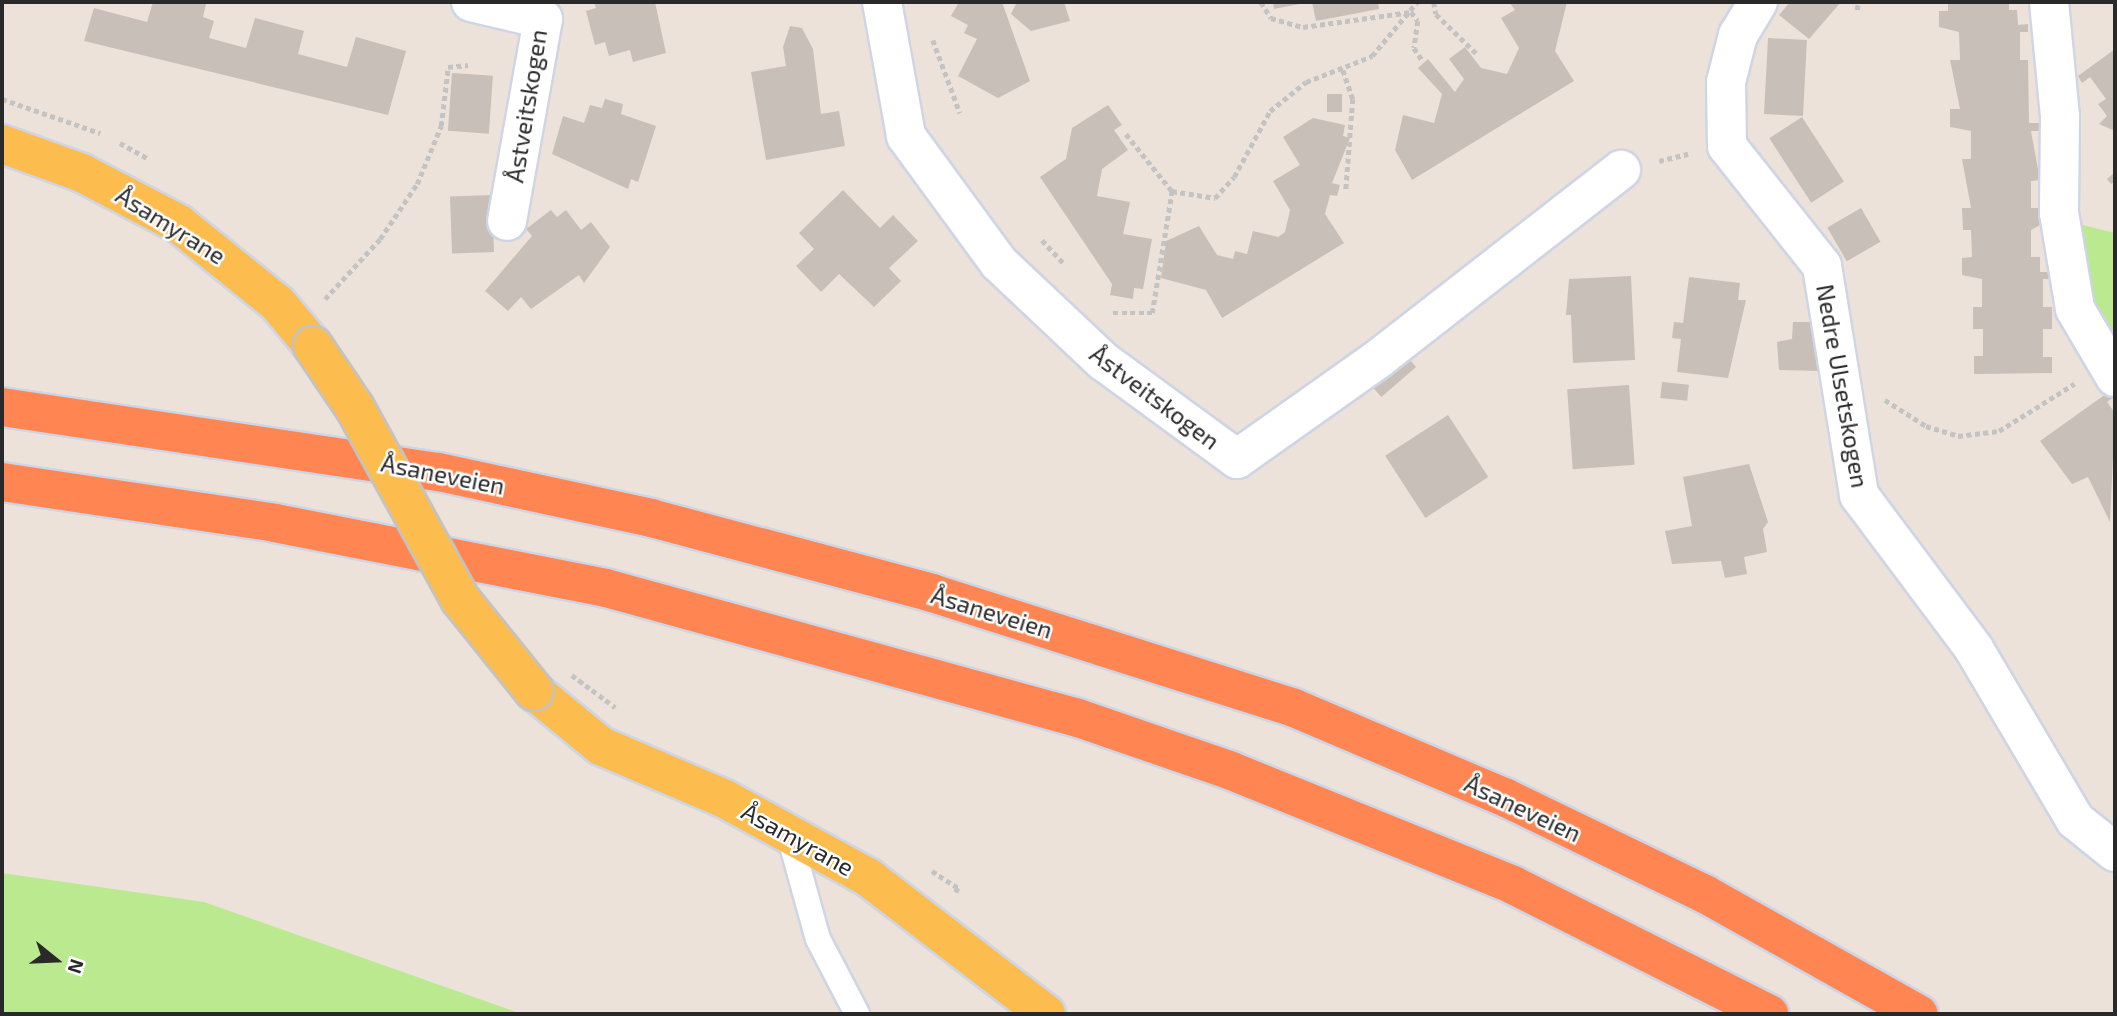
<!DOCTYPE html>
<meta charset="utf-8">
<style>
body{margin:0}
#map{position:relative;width:2117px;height:1016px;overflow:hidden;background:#ede2d9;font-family:"Exo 2",sans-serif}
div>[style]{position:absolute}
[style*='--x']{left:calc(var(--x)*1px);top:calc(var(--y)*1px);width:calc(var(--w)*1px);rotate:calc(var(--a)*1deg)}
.green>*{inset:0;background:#bbe990}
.building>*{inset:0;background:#c8bfb9;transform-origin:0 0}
.path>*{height:4.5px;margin-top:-2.25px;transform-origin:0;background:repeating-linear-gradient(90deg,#c3c3c3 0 5px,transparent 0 8.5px)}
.roads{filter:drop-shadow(2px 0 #ced5e4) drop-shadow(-2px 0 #ced5e4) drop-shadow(0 2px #ced5e4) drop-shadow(0 -2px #ced5e4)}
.lane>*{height:24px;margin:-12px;padding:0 12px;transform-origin:12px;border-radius:12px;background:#fff}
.street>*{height:38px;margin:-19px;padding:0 19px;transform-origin:19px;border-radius:19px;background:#fff}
.primary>*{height:38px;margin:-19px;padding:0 19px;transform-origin:19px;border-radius:19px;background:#fdbc4e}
.highway>*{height:38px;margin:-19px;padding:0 19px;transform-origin:19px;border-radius:19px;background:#ff8552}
.path-bridge>*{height:4.5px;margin-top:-2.25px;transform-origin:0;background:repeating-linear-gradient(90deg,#c3c3c3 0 5px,transparent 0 8.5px)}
.bridges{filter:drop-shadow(2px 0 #c3c3c3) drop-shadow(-2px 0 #c3c3c3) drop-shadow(0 2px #c3c3c3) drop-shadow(0 -2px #c3c3c3)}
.primary-bridge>*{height:38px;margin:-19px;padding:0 19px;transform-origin:19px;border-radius:19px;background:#fdbc4e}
span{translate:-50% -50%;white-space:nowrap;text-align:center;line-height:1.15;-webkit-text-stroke:5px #fff;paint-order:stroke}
.street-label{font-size:24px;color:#292929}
.frame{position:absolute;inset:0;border:4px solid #292929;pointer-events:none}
.north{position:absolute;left:21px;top:925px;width:70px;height:70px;-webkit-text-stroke:5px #fff;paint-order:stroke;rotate:108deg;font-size:19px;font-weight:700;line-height:28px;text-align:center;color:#292929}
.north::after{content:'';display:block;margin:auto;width:24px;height:32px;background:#292929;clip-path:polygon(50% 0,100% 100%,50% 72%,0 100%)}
</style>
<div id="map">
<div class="green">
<div style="clip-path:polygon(2079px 224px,2115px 233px,2115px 348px,2079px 290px)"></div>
<div style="clip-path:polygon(2px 873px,204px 902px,522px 1014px,2px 1014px)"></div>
</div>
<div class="building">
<div style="clip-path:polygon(153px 2px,206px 4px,203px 17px,214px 21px,209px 38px,246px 48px,255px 18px,304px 31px,298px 54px,347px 67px,356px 37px,406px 51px,388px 115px,84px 41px,94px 8px,147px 22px)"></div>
<div style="clip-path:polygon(594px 2px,655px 2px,666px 53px,633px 62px,630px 50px,609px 56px,605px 42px,595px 45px,586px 11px,596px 8px)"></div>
<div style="clip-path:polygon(959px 2px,1002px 2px,1030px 81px,998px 98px,958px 76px,977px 39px,964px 33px,968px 25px,951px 16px)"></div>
<div style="clip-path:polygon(1017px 2px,1064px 2px,1070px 21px,1031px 31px,1011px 14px)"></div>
<div style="clip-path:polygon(1273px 2px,1305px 2px,1305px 3px,1274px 9px)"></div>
<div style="clip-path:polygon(1312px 2px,1378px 2px,1379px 9px,1316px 21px)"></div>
<div style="clip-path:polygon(1509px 2px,1567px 2px,1555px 51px,1574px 81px,1412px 180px,1395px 150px,1403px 115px,1434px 123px,1442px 94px,1418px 68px,1428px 59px,1455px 92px,1464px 79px,1449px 59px,1465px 47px,1481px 68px,1507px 74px,1519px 48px,1501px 18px,1515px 10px)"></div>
<div style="clip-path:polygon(1790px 2px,1841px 2px,1809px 39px,1779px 15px)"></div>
<div style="clip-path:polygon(1948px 2px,2009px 2px,2009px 10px,2017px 10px,2018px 25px,2028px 24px,2028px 32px,2020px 32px,2020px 60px,2028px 60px,2029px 123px,2039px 123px,2040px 131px,2031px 131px,2040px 180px,2031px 181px,2031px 208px,2040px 208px,2040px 225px,2031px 230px,2031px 257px,2040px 257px,2040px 272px,2052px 272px,2052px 279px,2043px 279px,2043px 307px,2052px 307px,2052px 329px,2043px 329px,2043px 357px,2052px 357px,2052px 373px,1974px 374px,1974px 356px,1983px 356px,1983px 329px,1973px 329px,1973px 307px,1982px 307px,1982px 279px,1962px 275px,1962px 258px,1972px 257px,1971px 230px,1963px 230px,1962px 208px,1971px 208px,1962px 159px,1971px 159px,1971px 131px,1950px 127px,1950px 109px,1960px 109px,1950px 60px,1960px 60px,1959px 32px,1939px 27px,1939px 11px,1948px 11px)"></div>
<div style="clip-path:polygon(790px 26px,802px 28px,813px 49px,821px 114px,839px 111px,845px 146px,766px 160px,751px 72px,786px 66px,783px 47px)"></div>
<div style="left:1768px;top:38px;width:39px;height:76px;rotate:3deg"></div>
<div style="clip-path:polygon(2115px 49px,2115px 131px,2099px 124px,2107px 116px,2098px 104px,2106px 99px,2090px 77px,2082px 83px,2078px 76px)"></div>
<div style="left:452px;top:73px;width:41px;height:58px;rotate:4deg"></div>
<div style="left:1327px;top:94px;width:15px;height:18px"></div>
<div style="clip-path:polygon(605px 99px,623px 104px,621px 114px,656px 126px,638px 182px,631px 179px,628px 189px,552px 154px,563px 116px,584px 123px,590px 105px,602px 108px)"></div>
<div style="clip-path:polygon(1108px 105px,1122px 125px,1114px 130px,1128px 150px,1102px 169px,1097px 196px,1130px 202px,1123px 234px,1152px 239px,1143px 289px,1134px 288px,1133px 299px,1110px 295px,1112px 284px,1040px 177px,1066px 159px,1072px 128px)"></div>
<div style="left:1802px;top:117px;width:77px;height:39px;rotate:57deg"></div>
<div style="clip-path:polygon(1313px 118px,1345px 125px,1343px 136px,1350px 138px,1332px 183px,1340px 185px,1337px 196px,1330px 195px,1325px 214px,1344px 243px,1222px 318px,1206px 290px,1161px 278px,1166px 241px,1199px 226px,1217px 255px,1233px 259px,1235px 251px,1247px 254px,1253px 231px,1278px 237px,1285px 232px,1290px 210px,1273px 181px,1300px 165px,1283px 137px)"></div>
<div style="clip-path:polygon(2115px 172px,2115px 181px,2111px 184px,2107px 179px)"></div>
<div style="clip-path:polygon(843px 190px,880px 228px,893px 215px,918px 241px,889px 268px,901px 281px,874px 307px,839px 274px,821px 292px,796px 266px,814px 249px,799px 233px)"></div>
<div style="left:492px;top:195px;width:57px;height:42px;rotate:88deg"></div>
<div style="left:1861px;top:208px;width:39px;height:39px;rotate:60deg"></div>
<div style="clip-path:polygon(551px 210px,557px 217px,566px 210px,581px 230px,591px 222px,610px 247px,584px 283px,579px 275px,531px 309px,521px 297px,508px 311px,485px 291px,532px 236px,526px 229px)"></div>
<div style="clip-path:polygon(1631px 276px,1635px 360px,1573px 363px,1571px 315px,1566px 315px,1569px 279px)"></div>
<div style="clip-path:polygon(1689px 277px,1740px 283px,1738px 300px,1746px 300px,1728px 378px,1677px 372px,1681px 339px,1672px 338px,1674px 322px,1683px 323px)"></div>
<div style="clip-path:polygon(1793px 322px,1822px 322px,1821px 371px,1779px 370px,1777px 342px,1792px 339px)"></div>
<div style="left:1397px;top:345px;width:29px;height:46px;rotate:49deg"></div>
<div style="left:1662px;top:382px;width:27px;height:16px;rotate:6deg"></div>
<div style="left:1629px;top:385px;width:80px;height:62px;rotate:86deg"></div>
<div style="clip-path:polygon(2110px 391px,2114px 397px,2107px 402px,2115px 413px,2110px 522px,2088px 477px,2072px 484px,2040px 441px)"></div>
<div style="left:1448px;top:415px;width:74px;height:75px;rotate:57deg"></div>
<div style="clip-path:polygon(1749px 464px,1768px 522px,1763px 529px,1767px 552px,1744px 557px,1747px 574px,1725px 578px,1721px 561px,1672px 564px,1665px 531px,1692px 526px,1683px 477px)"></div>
</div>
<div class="path">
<div style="--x:1261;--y:2;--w:19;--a:58"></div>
<div style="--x:1271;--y:18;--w:33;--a:16"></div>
<div style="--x:1303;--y:27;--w:109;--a:-7.9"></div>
<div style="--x:1411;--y:12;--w:11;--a:52"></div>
<div style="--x:1418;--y:21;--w:27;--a:98"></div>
<div style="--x:1414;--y:48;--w:14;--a:56"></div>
<div style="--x:1434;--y:2;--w:12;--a:81"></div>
<div style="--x:1436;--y:14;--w:59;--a:44.3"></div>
<div style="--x:1857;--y:10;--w:8;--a:-83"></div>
<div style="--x:933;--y:40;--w:78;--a:69.7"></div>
<div style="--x:1343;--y:70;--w:31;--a:71"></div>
<div style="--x:1353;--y:99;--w:91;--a:94.4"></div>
<div style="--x:2;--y:99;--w:104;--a:19.1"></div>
<div style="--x:1126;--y:134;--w:73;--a:51.1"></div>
<div style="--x:120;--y:143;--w:33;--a:29"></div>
<div style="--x:1659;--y:161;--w:30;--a:-14"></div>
<div style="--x:1042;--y:240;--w:34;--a:47"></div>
<div style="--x:325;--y:299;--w:81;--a:-47.5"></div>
<div style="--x:380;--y:239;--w:66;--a:-56.1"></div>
<div style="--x:417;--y:184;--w:63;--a:-67.5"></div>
<div style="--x:441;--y:126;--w:59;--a:-83.2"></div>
<div style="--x:448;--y:67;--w:20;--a:-6"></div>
<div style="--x:1113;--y:313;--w:39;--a:0"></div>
<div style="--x:1152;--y:313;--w:124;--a:-80.7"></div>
<div style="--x:1172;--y:191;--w:44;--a:9.2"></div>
<div style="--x:1215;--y:198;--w:28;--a:-48"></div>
<div style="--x:1234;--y:177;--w:75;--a:-61.4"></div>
<div style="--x:1270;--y:111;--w:46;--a:-38.9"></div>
<div style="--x:1306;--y:82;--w:71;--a:-21.5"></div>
<div style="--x:1372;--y:56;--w:70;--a:-50.2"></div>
<div style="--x:1885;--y:400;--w:49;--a:32.4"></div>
<div style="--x:1926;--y:426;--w:34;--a:17"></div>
<div style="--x:1958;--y:436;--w:41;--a:-7"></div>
<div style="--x:1999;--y:431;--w:89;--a:-32.1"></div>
<div style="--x:932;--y:871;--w:31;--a:33"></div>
<div style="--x:958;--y:888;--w:5;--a:112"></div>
</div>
<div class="roads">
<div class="lane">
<div style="--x:788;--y:831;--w:112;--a:74.5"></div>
<div style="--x:818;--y:939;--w:85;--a:62.5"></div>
</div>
<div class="street">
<div style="--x:471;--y:2;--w:74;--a:13.3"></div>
<div style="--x:543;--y:19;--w:205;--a:100.1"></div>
<div style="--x:882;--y:2;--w:136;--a:79.8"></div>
<div style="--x:906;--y:136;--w:157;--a:53.8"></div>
<div style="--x:999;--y:263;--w:143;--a:43.3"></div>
<div style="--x:1103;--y:361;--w:166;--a:36.2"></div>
<div style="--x:1237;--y:459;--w:173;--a:-35.3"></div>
<div style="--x:1378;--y:359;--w:308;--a:-37.9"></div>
<div style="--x:1758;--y:2;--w:39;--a:121"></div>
<div style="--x:1738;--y:35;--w:49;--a:104.3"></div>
<div style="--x:1726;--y:82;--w:64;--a:89.1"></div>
<div style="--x:1727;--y:146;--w:153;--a:51.6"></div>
<div style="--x:1822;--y:266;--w:232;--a:80.8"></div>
<div style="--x:1859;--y:495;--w:192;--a:53.2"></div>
<div style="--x:1974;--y:649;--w:199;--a:59.4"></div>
<div style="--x:2075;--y:820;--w:51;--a:38.7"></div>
<div style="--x:2049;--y:2;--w:115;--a:84.5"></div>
<div style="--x:2060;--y:116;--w:97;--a:90.6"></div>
<div style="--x:2059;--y:213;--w:97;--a:80.5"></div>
<div style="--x:2075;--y:309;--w:79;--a:59.5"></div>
</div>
<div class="primary">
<div style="--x:2;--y:144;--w:85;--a:19.9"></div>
<div style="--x:82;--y:173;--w:110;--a:27.7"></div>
<div style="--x:179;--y:224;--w:127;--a:38.9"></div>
<div style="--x:278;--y:304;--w:55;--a:50.2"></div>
<div style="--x:534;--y:691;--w:87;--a:39.4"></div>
<div style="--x:601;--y:746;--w:135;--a:23.1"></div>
<div style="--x:725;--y:799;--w:164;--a:28.7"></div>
<div style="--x:869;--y:878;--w:223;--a:37.5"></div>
</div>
<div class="highway">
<div style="--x:2;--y:407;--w:442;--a:8.5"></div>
<div style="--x:439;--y:472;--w:217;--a:12.2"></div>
<div style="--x:651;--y:518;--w:291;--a:14.9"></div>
<div style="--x:932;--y:593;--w:380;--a:17.6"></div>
<div style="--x:1294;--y:708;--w:230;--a:23"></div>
<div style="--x:1506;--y:798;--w:221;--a:25.8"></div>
<div style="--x:1705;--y:894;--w:245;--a:29.3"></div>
<div style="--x:2;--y:482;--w:276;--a:8.5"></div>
<div style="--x:275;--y:523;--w:337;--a:11.1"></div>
<div style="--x:606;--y:588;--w:490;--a:15.4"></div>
<div style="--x:1078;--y:718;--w:160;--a:19"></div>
<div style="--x:1229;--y:770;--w:306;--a:22"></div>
<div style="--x:1513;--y:885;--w:287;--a:26.7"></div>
</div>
</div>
<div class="path-bridge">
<div style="--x:572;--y:675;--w:54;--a:36.7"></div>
</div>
<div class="bridges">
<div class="primary-bridge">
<div style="--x:313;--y:346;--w:75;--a:55.9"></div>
<div style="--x:355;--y:408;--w:218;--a:61.2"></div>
<div style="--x:460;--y:599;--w:118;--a:51.2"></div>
</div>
</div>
<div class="street-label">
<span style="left:526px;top:106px;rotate:-81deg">Åstveitskogen</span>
<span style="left:171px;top:225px;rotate:32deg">Åsamyrane</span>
<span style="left:1843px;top:386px;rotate:80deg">Nedre Ulsetskogen</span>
<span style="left:1155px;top:397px;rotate:37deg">Åstveitskogen</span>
<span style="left:443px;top:474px;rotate:11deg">Åsaneveien</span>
<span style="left:992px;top:612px;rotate:17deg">Åsaneveien</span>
<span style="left:1523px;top:808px;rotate:25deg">Åsaneveien</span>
<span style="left:798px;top:839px;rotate:29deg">Åsamyrane</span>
</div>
<div class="frame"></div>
<div class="north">N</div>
</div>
